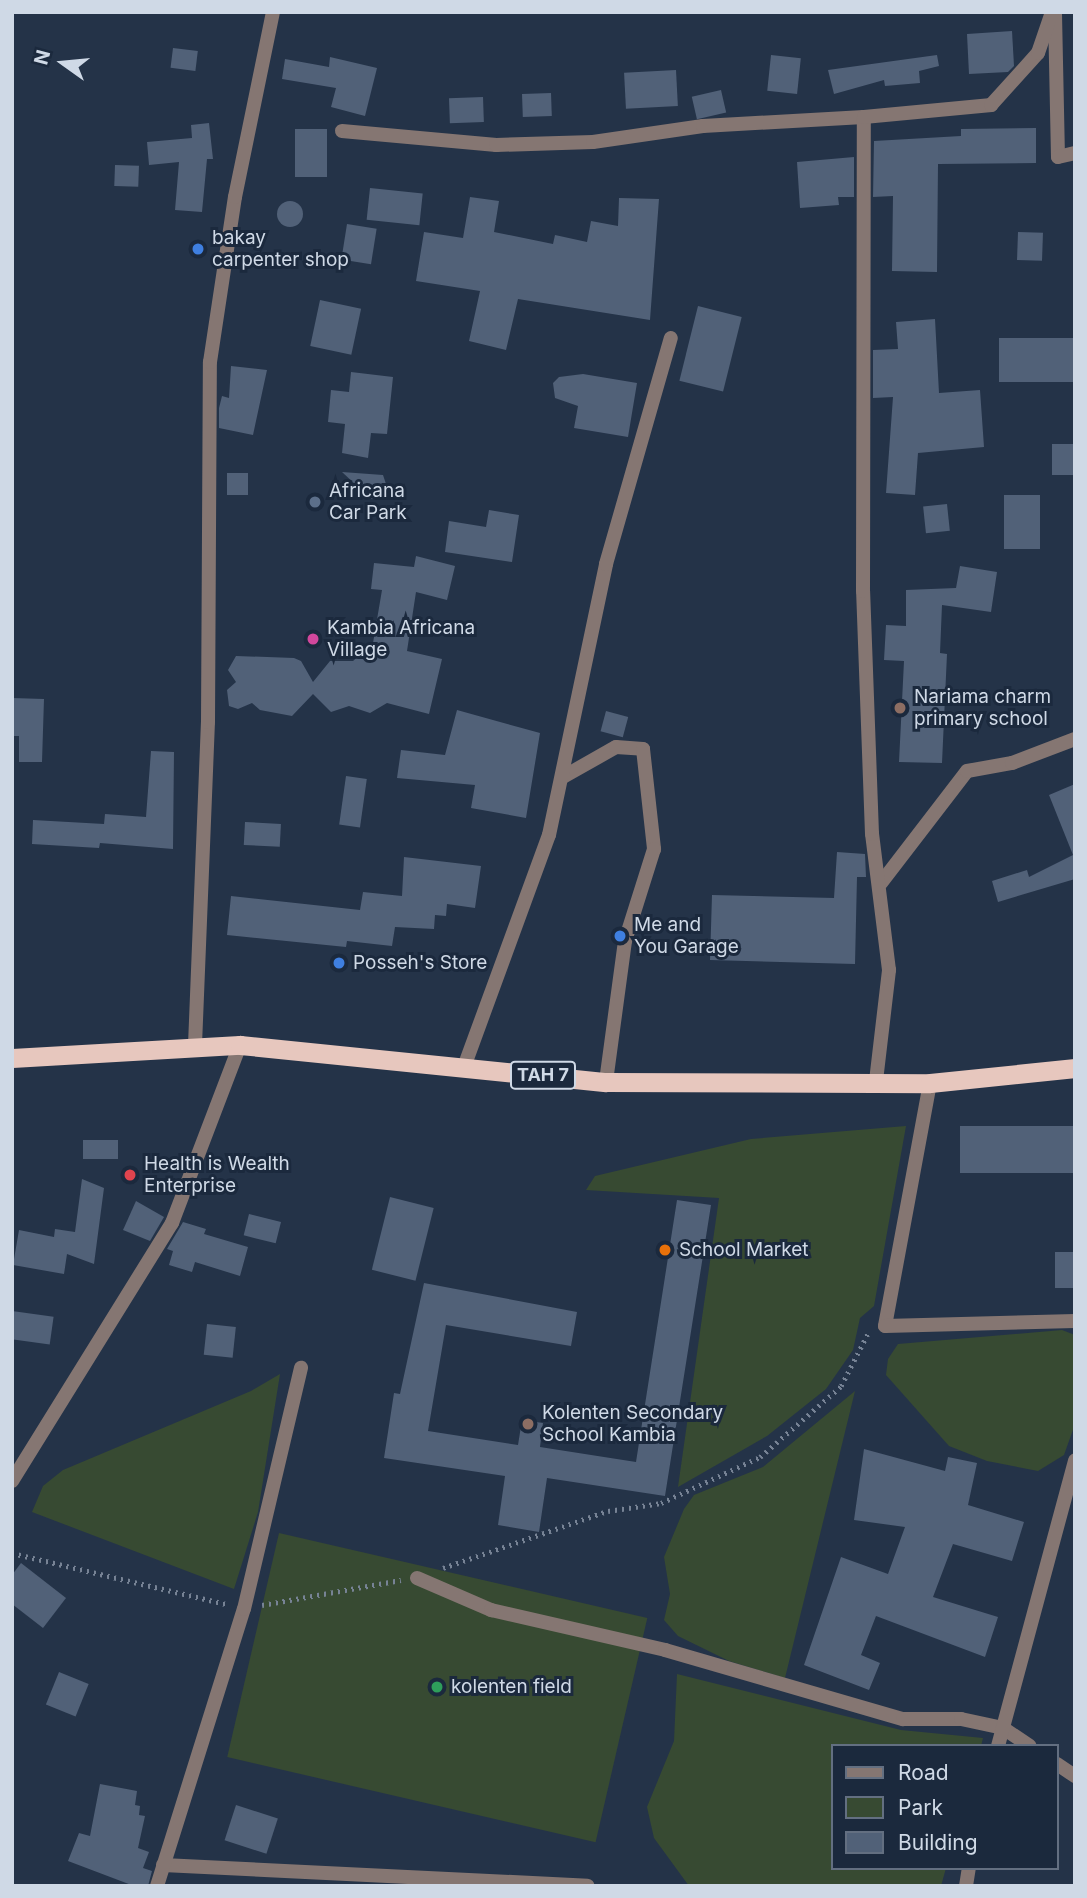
<!DOCTYPE html>
<style>
body{margin:0}
#map{position:relative;width:1087px;height:1898px;overflow:hidden;background:#243348;font-family:Inter,sans-serif}
div>[style]{position:absolute}
[style*='--x']{left:calc(var(--x)*1px);top:calc(var(--y)*1px);width:calc(var(--w)*1px);rotate:calc(var(--a)*1deg)}
.green>*{inset:0;background:#374a32;transform-origin:0 0}
.building>*{inset:0;background:#516178;transform-origin:0 0}
.round{border-radius:50%}
.path>*{height:4.5px;margin-top:-2.25px;transform-origin:0;background:repeating-linear-gradient(90deg,#778395 0 2px,transparent 0 7px)}
.minor>*{height:14px;margin:-7px;padding:0 7px;transform-origin:7px;border-radius:7px;background:#857672}
.trunk>*{height:19px;margin:-9.5px;padding:0 9.5px;transform-origin:9.5px;border-radius:9.5px;background:#e7c7be}
.dots>*{width:19px;height:19px;translate:-50% -50%;box-sizing:border-box;border:4px solid #1b293d;border-radius:50%}
span{translate:-50% -50%;white-space:nowrap;text-align:center;line-height:1.15;-webkit-text-stroke:6px #1b293d;paint-order:stroke}
.shield-label span{padding:2px 5px;background:#1b293d;border:2px solid;border-radius:5px;-webkit-text-stroke-width:0}
.shield-label{font-size:18px;color:#cfd9e6;font-weight:700}
.poi-label{font-size:19px;color:#cfd9e6}
.left{translate:0 -50%;text-align:left}
.frame{position:absolute;inset:0;border:14px solid #cfd9e6;pointer-events:none}
.legend{position:absolute;left:831px;top:1744px;width:228px;height:126px;box-sizing:border-box;background:#1b293d;border:2px solid #636f81;margin:0;padding:9px 12px;list-style:none;font-size:21px;color:#cfd9e6}
.legend li{display:flex;align-items:center;gap:14px;height:35px}
.legend b{width:35px;border:2px solid #636f81}
.north{position:absolute;left:28px;top:28px;width:70px;height:70px;-webkit-text-stroke:5px #1b293d;paint-order:stroke;rotate:285deg;font-size:19px;font-weight:700;line-height:28px;text-align:center;color:#cfd9e6}
.north::after{content:'';display:block;margin:auto;width:24px;height:32px;background:#cfd9e6;clip-path:polygon(50% 0,100% 100%,50% 72%,0 100%)}
</style>
<div id="map">
<div class="green">
<div style="clip-path:polygon(906px 1126px,874px 1306px,860px 1318px,853px 1350px,826px 1389px,767px 1436px,678px 1487px,719px 1198px,586px 1190px,595px 1176px,751px 1139px)"></div>
<div style="clip-path:polygon(1062px 1330px,1075px 1335px,1075px 1424px,1064px 1455px,1038px 1471px,987px 1461px,949px 1446px,886px 1375px,888px 1359px,898px 1344px)"></div>
<div style="clip-path:polygon(280px 1374px,258px 1512px,234px 1589px,32px 1512px,43px 1486px,63px 1470px,251px 1391px)"></div>
<div style="clip-path:polygon(855px 1391px,785px 1678px,729px 1661px,678px 1636px,664px 1620px,670px 1594px,664px 1557px,684px 1509px,694px 1495px,763px 1467px)"></div>
<div style="left:279px;top:1533px;width:378px;height:230px;rotate:13deg"></div>
<div style="clip-path:polygon(677px 1674px,901px 1730px,983px 1738px,981px 1746px,833px 1746px,833px 1868px,946px 1868px,941px 1886px,689px 1886px,654px 1838px,647px 1807px,674px 1741px)"></div>
</div>
<div class="building">
<div style="clip-path:polygon(1012px 31px,1014px 66px,1008px 72px,969px 74px,967px 34px)"></div>
<div style="left:173px;top:48px;width:25px;height:20px;rotate:7deg"></div>
<div style="left:771px;top:55px;width:30px;height:36px;rotate:6deg"></div>
<div style="clip-path:polygon(937px 55px,939px 66px,919px 71px,920px 83px,885px 86px,884px 80px,834px 94px,828px 70px)"></div>
<div style="clip-path:polygon(330px 57px,377px 68px,365px 116px,331px 107px,336px 88px,282px 79px,285px 59px,329px 67px)"></div>
<div style="left:676px;top:70px;width:36px;height:52px;rotate:87deg"></div>
<div style="left:721px;top:90px;width:23px;height:30px;rotate:77deg"></div>
<div style="left:551px;top:93px;width:23px;height:29px;rotate:88deg"></div>
<div style="left:483px;top:97px;width:25px;height:34px;rotate:88deg"></div>
<div style="clip-path:polygon(209px 123px,213px 159px,207px 159px,202px 212px,175px 210px,179px 162px,149px 165px,147px 142px,192px 138px,191px 125px)"></div>
<div style="clip-path:polygon(1036px 128px,1036px 163px,938px 164px,937px 272px,892px 271px,893px 196px,873px 197px,874px 141px,961px 136px,961px 129px)"></div>
<div style="left:295px;top:129px;width:32px;height:48px"></div>
<div style="clip-path:polygon(854px 157px,854px 197px,838px 197px,839px 205px,800px 208px,797px 162px)"></div>
<div style="left:115px;top:165px;width:24px;height:21px;rotate:2deg"></div>
<div style="left:370px;top:188px;width:53px;height:32px;rotate:6deg"></div>
<div style="clip-path:polygon(470px 197px,499px 201px,494px 232px,553px 244px,555px 235px,587px 242px,591px 221px,618px 226px,619px 198px,659px 199px,650px 320px,518px 299px,506px 350px,469px 341px,480px 291px,416px 281px,424px 232px,463px 238px)"></div>
<div class="round" style="left:277px;top:201px;width:26px;height:26px"></div>
<div style="left:347px;top:224px;width:30px;height:36px;rotate:9deg"></div>
<div style="left:1018px;top:232px;width:25px;height:28px;rotate:2deg"></div>
<div style="left:320px;top:300px;width:42px;height:47px;rotate:12deg"></div>
<div style="left:698px;top:306px;width:45px;height:77px;rotate:14deg"></div>
<div style="clip-path:polygon(935px 319px,939px 393px,980px 390px,984px 447px,918px 453px,915px 495px,886px 493px,893px 397px,873px 398px,873px 350px,898px 349px,896px 322px)"></div>
<div style="left:999px;top:338px;width:76px;height:44px"></div>
<div style="clip-path:polygon(231px 366px,267px 370px,253px 435px,219px 428px,219px 408px,222px 396px,229px 398px)"></div>
<div style="clip-path:polygon(351px 372px,393px 377px,387px 434px,371px 433px,368px 458px,342px 453px,345px 424px,328px 422px,331px 390px,349px 392px)"></div>
<div style="clip-path:polygon(583px 374px,637px 383px,628px 437px,574px 428px,578px 406px,555px 398px,553px 383px,559px 377px)"></div>
<div style="left:1052px;top:444px;width:23px;height:31px"></div>
<div style="clip-path:polygon(342px 472px,383px 475px,389px 493px,384px 498px,371px 499px)"></div>
<div style="left:248px;top:473px;width:22px;height:21px;rotate:90deg"></div>
<div style="left:1004px;top:495px;width:36px;height:54px"></div>
<div style="left:947px;top:504px;width:27px;height:24px;rotate:84deg"></div>
<div style="clip-path:polygon(489px 510px,519px 515px,512px 562px,445px 552px,449px 521px,486px 527px)"></div>
<div style="clip-path:polygon(416px 556px,455px 566px,447px 600px,416px 592px,407px 651px,442px 659px,429px 714px,387px 703px,370px 713px,349px 706px,331px 712px,313px 694px,292px 716px,260px 710px,252px 703px,238px 709px,229px 706px,227px 690px,236px 682px,228px 670px,236px 656px,294px 658px,301px 661px,313px 682px,330px 661px,353px 661px,373px 643px,382px 590px,371px 589px,374px 563px,414px 567px)"></div>
<div style="clip-path:polygon(960px 566px,997px 572px,991px 612px,942px 605px,940px 653px,947px 654px,942px 763px,899px 762px,904px 661px,884px 660px,886px 625px,906px 626px,906px 590px,956px 588px)"></div>
<div style="clip-path:polygon(12px 698px,44px 699px,42px 762px,19px 762px,19px 736px,12px 736px)"></div>
<div style="clip-path:polygon(457px 710px,540px 733px,526px 818px,471px 808px,475px 785px,397px 778px,401px 750px,445px 755px)"></div>
<div style="left:606px;top:711px;width:23px;height:21px;rotate:15deg"></div>
<div style="clip-path:polygon(151px 751px,174px 752px,173px 849px,100px 843px,99px 848px,32px 844px,33px 820px,104px 824px,105px 814px,146px 817px)"></div>
<div style="left:346px;top:776px;width:21px;height:49px;rotate:8deg"></div>
<div style="clip-path:polygon(1075px 784px,1075px 879px,998px 902px,992px 881px,1027px 870px,1029px 877px,1073px 855px,1049px 795px)"></div>
<div style="left:245px;top:822px;width:36px;height:23px;rotate:3deg"></div>
<div style="clip-path:polygon(837px 852px,865px 854px,866px 877px,857px 877px,855px 964px,710px 960px,712px 895px,834px 898px)"></div>
<div style="clip-path:polygon(404px 857px,481px 866px,475px 908px,447px 904px,446px 916px,435px 915px,434px 929px,395px 927px,392px 946px,347px 941px,346px 947px,227px 935px,231px 896px,360px 910px,363px 892px,402px 896px)"></div>
<div style="left:1075px;top:1126px;width:47px;height:115px;rotate:90deg"></div>
<div style="left:83px;top:1140px;width:35px;height:19px"></div>
<div style="clip-path:polygon(82px 1179px,104px 1188px,94px 1264px,67px 1254px,64px 1274px,13px 1265px,19px 1230px,54px 1237px,55px 1229px,75px 1232px)"></div>
<div style="left:390px;top:1197px;width:45px;height:75px;rotate:14deg"></div>
<div style="clip-path:polygon(677px 1200px,711px 1205px,665px 1496px,547px 1478px,539px 1532px,498px 1525px,505px 1476px,384px 1458px,394px 1393px,400px 1394px,424px 1283px,577px 1312px,571px 1346px,446px 1325px,428px 1431px,518px 1445px,522px 1420px,543px 1423px,540px 1447px,636px 1462px)"></div>
<div style="clip-path:polygon(136px 1201px,164px 1217px,150px 1241px,123px 1230px)"></div>
<div style="left:249px;top:1214px;width:33px;height:22px;rotate:14deg"></div>
<div style="clip-path:polygon(183px 1222px,206px 1229px,204px 1234px,248px 1247px,240px 1276px,195px 1262px,192px 1272px,169px 1265px,173px 1251px,167px 1249px)"></div>
<div style="left:1075px;top:1252px;width:36px;height:20px;rotate:90deg"></div>
<div style="left:12px;top:1311px;width:42px;height:28px;rotate:8deg"></div>
<div style="left:207px;top:1324px;width:29px;height:31px;rotate:6deg"></div>
<div style="clip-path:polygon(864px 1449px,945px 1471px,948px 1457px,977px 1463px,968px 1505px,1024px 1522px,1012px 1561px,953px 1544px,933px 1597px,998px 1617px,985px 1657px,876px 1616px,861px 1655px,880px 1663px,869px 1690px,804px 1665px,841px 1557px,888px 1574px,905px 1527px,854px 1520px)"></div>
<div style="clip-path:polygon(21px 1563px,66px 1598px,43px 1628px,12px 1604px,12px 1575px)"></div>
<div style="left:59px;top:1672px;width:32px;height:35px;rotate:22deg"></div>
<div style="clip-path:polygon(100px 1784px,137px 1791px,135px 1805px,140px 1806px,139px 1815px,145px 1816px,138px 1848px,149px 1852px,143px 1868px,152px 1871px,148px 1886px,134px 1886px,68px 1861px,79px 1833px,90px 1836px)"></div>
<div style="left:236px;top:1805px;width:44px;height:37px;rotate:18deg"></div>
</div>
<div class="path">
<div style="--x:12;--y:1553;--w:220;--a:13.4"></div>
<div style="--x:443;--y:1568;--w:175;--a:-19.1"></div>
<div style="--x:608;--y:1511;--w:54;--a:-8.6"></div>
<div style="--x:661;--y:1503;--w:109;--a:-24.9"></div>
<div style="--x:760;--y:1457;--w:108;--a:-41.2"></div>
<div style="--x:841;--y:1386;--w:59;--a:-63"></div>
<div style="--x:262;--y:1605;--w:141;--a:-10.2"></div>
</div>
<div class="minor">
<div style="--x:1055;--y:14;--w:143;--a:88.8"></div>
<div style="--x:1058;--y:157;--w:17;--a:-13"></div>
<div style="--x:342;--y:131;--w:155;--a:5.2"></div>
<div style="--x:496;--y:145;--w:97;--a:-1.8"></div>
<div style="--x:593;--y:142;--w:111;--a:-8.3"></div>
<div style="--x:703;--y:126;--w:161;--a:-3.2"></div>
<div style="--x:563;--y:777;--w:61;--a:-29.5"></div>
<div style="--x:616;--y:747;--w:27;--a:4"></div>
<div style="--x:643;--y:749;--w:101;--a:83.7"></div>
<div style="--x:654;--y:849;--w:96;--a:107.5"></div>
<div style="--x:625;--y:941;--w:142;--a:97.7"></div>
<div style="--x:881;--y:883;--w:141;--a:-52.5"></div>
<div style="--x:967;--y:771;--w:46;--a:-10.1"></div>
<div style="--x:1012;--y:763;--w:67;--a:-20.9"></div>
<div style="--x:195;--y:1045;--w:323;--a:-87.7"></div>
<div style="--x:208;--y:722;--w:360;--a:-89.7"></div>
<div style="--x:210;--y:362;--w:167;--a:-81.4"></div>
<div style="--x:235;--y:197;--w:189;--a:-78.4"></div>
<div style="--x:464;--y:1067;--w:247;--a:-69.9"></div>
<div style="--x:549;--y:835;--w:277;--a:-78.1"></div>
<div style="--x:606;--y:564;--w:235;--a:-74"></div>
<div style="--x:876;--y:1081;--w:112;--a:-83.3"></div>
<div style="--x:889;--y:970;--w:137;--a:-97.1"></div>
<div style="--x:872;--y:834;--w:243;--a:-92.1"></div>
<div style="--x:863;--y:591;--w:474;--a:-89.9"></div>
<div style="--x:864;--y:117;--w:128;--a:-5.4"></div>
<div style="--x:991;--y:105;--w:70;--a:-47.9"></div>
<div style="--x:1038;--y:53;--w:43;--a:-71.1"></div>
<div style="--x:930;--y:1083;--w:247;--a:100.5"></div>
<div style="--x:885;--y:1326;--w:190;--a:-1.5"></div>
<div style="--x:12;--y:1481;--w:304;--a:-58.2"></div>
<div style="--x:172;--y:1223;--w:191;--a:-69.1"></div>
<div style="--x:417;--y:1578;--w:81;--a:23.4"></div>
<div style="--x:491;--y:1610;--w:179;--a:12.9"></div>
<div style="--x:665;--y:1650;--w:248;--a:16.2"></div>
<div style="--x:903;--y:1719;--w:58;--a:0"></div>
<div style="--x:961;--y:1719;--w:43;--a:12.1"></div>
<div style="--x:1003;--y:1728;--w:32;--a:34"></div>
<div style="--x:998;--y:1746;--w:296;--a:-74.9"></div>
<div style="--x:1057;--y:1764;--w:22;--a:34"></div>
<div style="--x:163;--y:1865;--w:425;--a:2.8"></div>
<div style="--x:157;--y:1886;--w:290;--a:-72.6"></div>
<div style="--x:244;--y:1609;--w:248;--a:-76.7"></div>
<div style="--x:966;--y:1886;--w:18;--a:-81"></div>
</div>
<div class="trunk">
<div style="--x:12;--y:1058;--w:228;--a:-3.3"></div>
<div style="--x:240;--y:1045;--w:368;--a:5.8"></div>
<div style="--x:606;--y:1082;--w:324;--a:0.2"></div>
<div style="--x:930;--y:1083;--w:146;--a:-5.9"></div>
</div>
<div class="dots">
<div style="left:198px;top:249px;background:#3f7fe0"></div>
<div style="left:315px;top:502px;background:#5c6f8a"></div>
<div style="left:313px;top:639px;background:#d1479c"></div>
<div style="left:900px;top:708px;background:#8d6e63"></div>
<div style="left:620px;top:936px;background:#3f7fe0"></div>
<div style="left:339px;top:963px;background:#3f7fe0"></div>
<div style="left:130px;top:1175px;background:#e0444e"></div>
<div style="left:665px;top:1250px;background:#e8710a"></div>
<div style="left:528px;top:1424px;background:#8d6e63"></div>
<div style="left:437px;top:1687px;background:#2e9e5b"></div>
</div>
<div class="shield-label">
<span style="left:543px;top:1075px">TAH 7</span>
</div>
<div class="poi-label">
<span class="left" style="left:212px;top:249px">bakay<br>carpenter shop</span>
<span class="left" style="left:329px;top:502px">Africana<br>Car Park</span>
<span class="left" style="left:327px;top:639px">Kambia Africana<br>Village</span>
<span class="left" style="left:914px;top:708px">Nariama charm<br>primary school</span>
<span class="left" style="left:634px;top:936px">Me and<br>You Garage</span>
<span class="left" style="left:353px;top:963px">Posseh's Store</span>
<span class="left" style="left:144px;top:1175px">Health is Wealth<br>Enterprise</span>
<span class="left" style="left:679px;top:1250px">School Market</span>
<span class="left" style="left:542px;top:1424px">Kolenten Secondary<br>School Kambia</span>
<span class="left" style="left:451px;top:1687px">kolenten field</span>
</div>
<div class="frame"></div>
<ul class="legend">
<li><b style="height:9px;background:#857672"></b>Road</li>
<li><b style="height:19px;background:#374a32"></b>Park</li>
<li><b style="height:19px;background:#516178"></b>Building</li>
</ul>
<div class="north">N</div>
</div>
